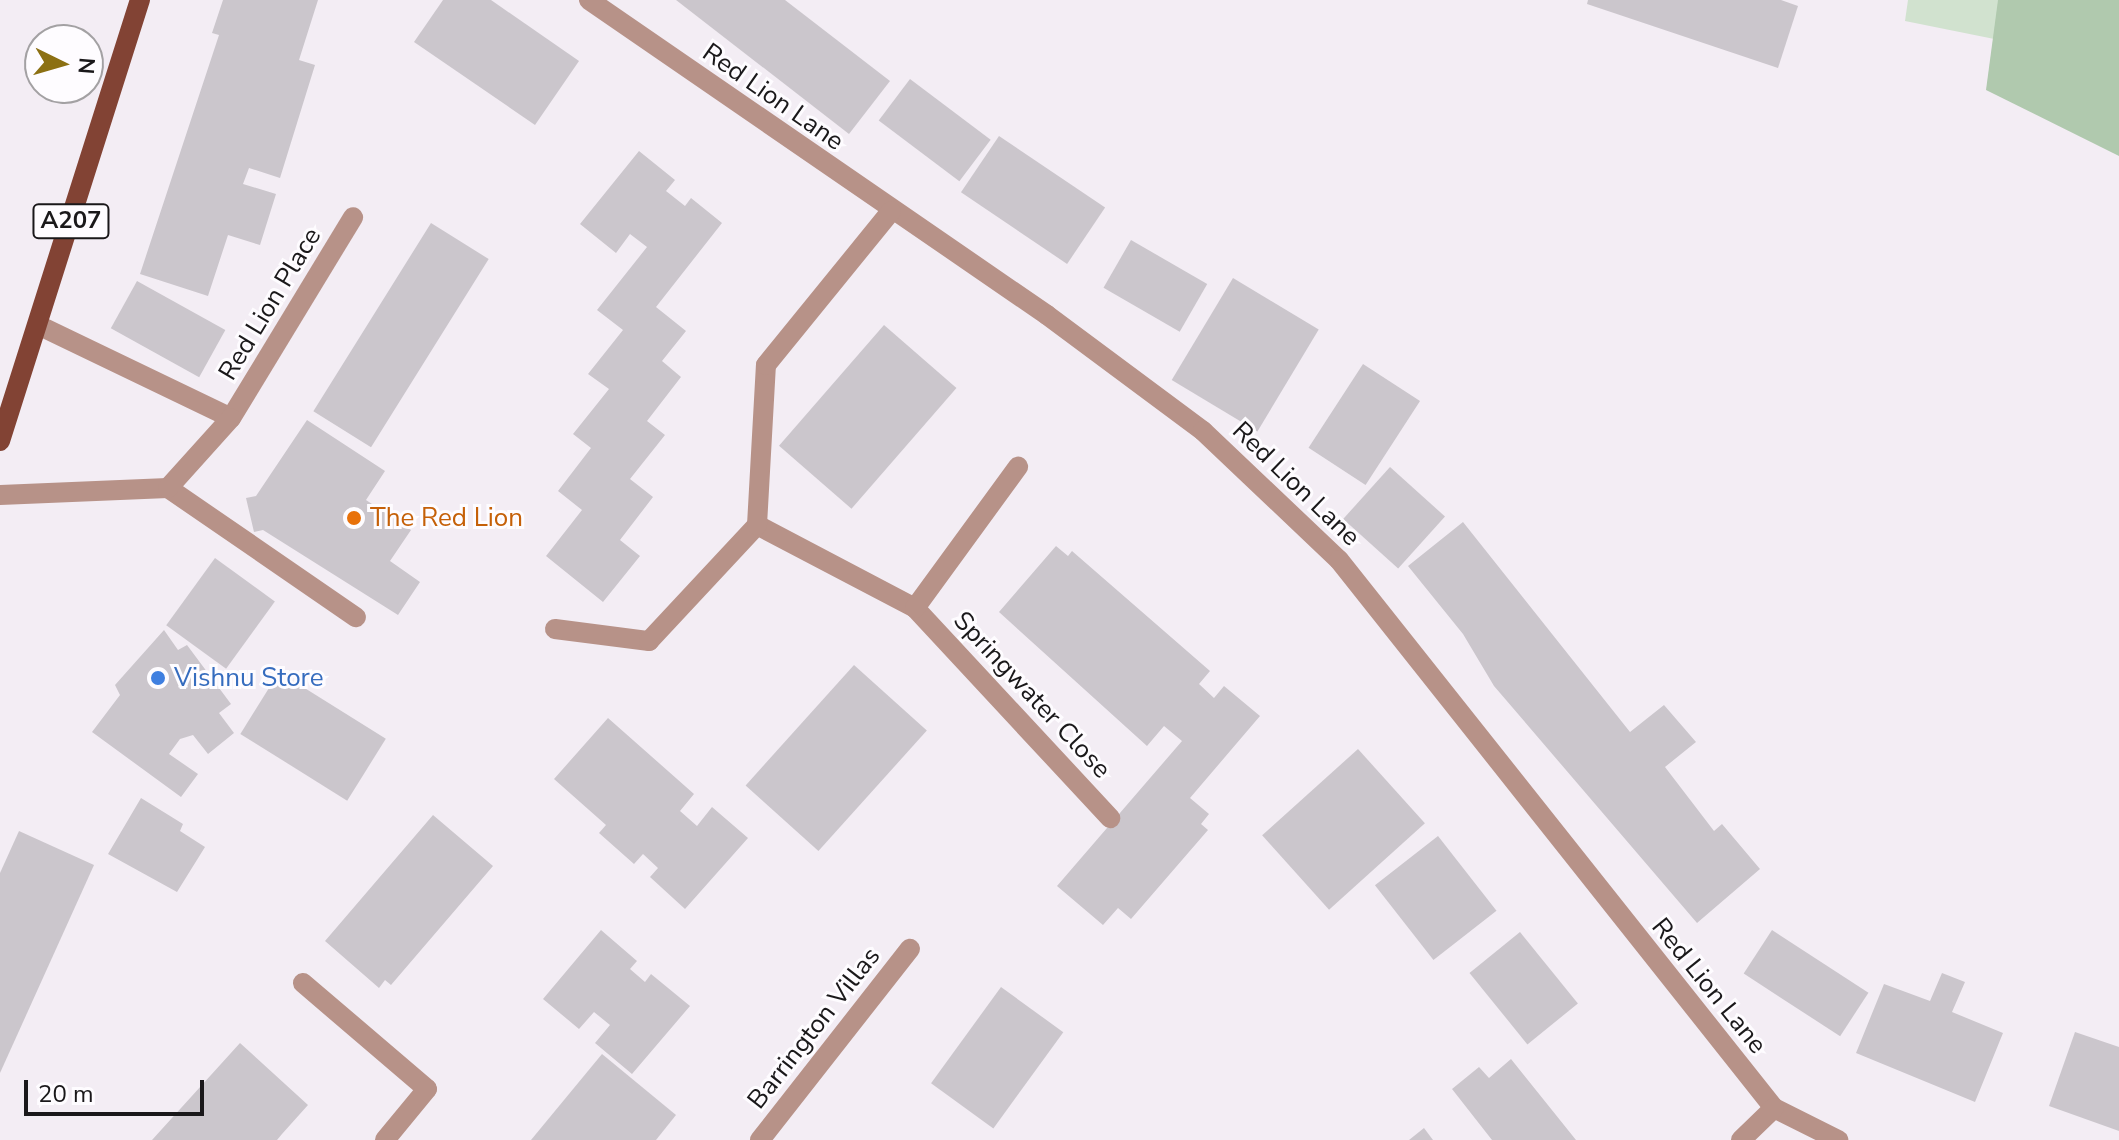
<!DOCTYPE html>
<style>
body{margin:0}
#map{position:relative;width:2119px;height:1140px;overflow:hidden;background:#f3edf4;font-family:"Nunito Sans",sans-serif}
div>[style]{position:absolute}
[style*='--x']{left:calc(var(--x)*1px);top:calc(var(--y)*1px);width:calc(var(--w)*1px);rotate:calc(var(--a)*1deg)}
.green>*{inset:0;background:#d1e2cf}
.forest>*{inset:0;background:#b0c9ae}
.building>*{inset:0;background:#cbc6cc;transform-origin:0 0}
.minor>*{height:20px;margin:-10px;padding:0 10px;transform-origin:10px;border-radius:10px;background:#b79288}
.primary>*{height:20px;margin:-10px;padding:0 10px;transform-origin:10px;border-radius:10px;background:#824334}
.dots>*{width:22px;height:22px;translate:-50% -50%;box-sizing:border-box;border:4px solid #fefcff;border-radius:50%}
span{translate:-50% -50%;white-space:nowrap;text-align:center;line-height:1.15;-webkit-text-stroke:6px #fefcff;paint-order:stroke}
.shield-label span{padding:2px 6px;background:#fefcff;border:2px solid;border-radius:6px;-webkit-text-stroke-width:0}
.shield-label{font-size:24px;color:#1a181a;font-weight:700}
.street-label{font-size:26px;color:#1a181a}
.food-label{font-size:26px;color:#c56008}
.left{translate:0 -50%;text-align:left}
.shop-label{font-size:26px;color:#366cbe}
.north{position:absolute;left:24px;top:24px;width:80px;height:80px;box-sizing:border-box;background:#fefcff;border:2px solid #a3a1a3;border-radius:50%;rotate:95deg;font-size:22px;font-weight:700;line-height:32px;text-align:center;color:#1a181a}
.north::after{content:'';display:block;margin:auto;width:28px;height:36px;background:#8c7013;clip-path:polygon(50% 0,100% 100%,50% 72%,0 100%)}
.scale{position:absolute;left:24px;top:1080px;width:180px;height:36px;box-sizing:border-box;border:4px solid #1a181a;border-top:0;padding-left:10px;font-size:24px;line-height:28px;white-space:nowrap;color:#1a181a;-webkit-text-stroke:6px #fefcff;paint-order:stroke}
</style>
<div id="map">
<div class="green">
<div style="clip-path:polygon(1908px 0,2119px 0,2119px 64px,1905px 21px)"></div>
</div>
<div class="forest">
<div style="clip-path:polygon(1998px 0,2119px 0,2119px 156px,1986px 90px)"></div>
</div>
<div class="building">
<div style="clip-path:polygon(223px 0,318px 0,299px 60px,315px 65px,280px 178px,249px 168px,243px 184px,276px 194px,260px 245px,228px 235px,208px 296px,140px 274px,219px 35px,212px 33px)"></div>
<div style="clip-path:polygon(443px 0,491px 0,579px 61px,535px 125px,414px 42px)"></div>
<div style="clip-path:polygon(676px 0,785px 0,890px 81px,849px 134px)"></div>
<div style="clip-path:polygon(1588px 0,1781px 0,1798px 6px,1778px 68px,1587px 4px)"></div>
<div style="left:910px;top:79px;width:101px;height:52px;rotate:37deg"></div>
<div style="left:999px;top:136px;width:128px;height:68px;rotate:34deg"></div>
<div style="clip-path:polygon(639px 151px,675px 180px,666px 191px,685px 206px,691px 198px,722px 223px,656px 307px,686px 331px,662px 361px,681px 377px,647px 421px,665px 435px,630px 479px,653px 497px,620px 540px,640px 556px,603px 602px,546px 556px,582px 510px,558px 491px,591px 448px,573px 434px,609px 389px,588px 374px,623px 330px,597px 310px,647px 247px,630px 234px,616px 253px,580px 224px)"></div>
<div style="left:431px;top:223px;width:68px;height:222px;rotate:32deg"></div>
<div style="left:1131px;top:240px;width:88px;height:55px;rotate:30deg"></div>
<div style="left:1233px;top:278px;width:100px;height:119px;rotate:31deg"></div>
<div style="left:137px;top:281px;width:101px;height:54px;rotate:29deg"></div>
<div style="left:884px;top:325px;width:96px;height:160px;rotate:41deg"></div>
<div style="left:1363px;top:364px;width:68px;height:100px;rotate:33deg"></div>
<div style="clip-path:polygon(307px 420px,385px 471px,366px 500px,411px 530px,390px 561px,420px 582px,398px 615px,263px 530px,254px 532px,246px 498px,256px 496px)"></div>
<div style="left:1390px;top:467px;width:74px;height:70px;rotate:42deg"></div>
<div style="clip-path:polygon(1463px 522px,1630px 732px,1664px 705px,1696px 742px,1665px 767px,1714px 831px,1722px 824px,1760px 869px,1697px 923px,1494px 686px,1463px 634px,1408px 566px)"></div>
<div style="clip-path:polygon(1056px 546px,1068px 556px,1072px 551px,1210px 671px,1199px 684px,1214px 698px,1224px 686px,1260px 716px,1190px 798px,1209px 814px,1201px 824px,1208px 830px,1131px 919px,1118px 908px,1103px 925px,1057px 886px,1182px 741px,1164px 726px,1147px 746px,999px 612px)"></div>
<div style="left:215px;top:558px;width:74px;height:83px;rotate:36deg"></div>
<div style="clip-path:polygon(164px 630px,178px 650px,187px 645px,231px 704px,219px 713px,234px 733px,208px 754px,193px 735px,180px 739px,169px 754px,198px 774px,181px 797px,92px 732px,120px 695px,115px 685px)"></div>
<div style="left:854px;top:665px;width:98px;height:162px;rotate:42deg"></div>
<div style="left:279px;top:672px;width:126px;height:73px;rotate:32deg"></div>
<div style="clip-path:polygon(608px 718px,694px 794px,680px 811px,697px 826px,712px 807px,748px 838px,685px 909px,650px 877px,658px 868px,643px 854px,634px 864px,599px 833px,606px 825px,554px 779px)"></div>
<div style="left:1358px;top:749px;width:100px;height:129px;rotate:48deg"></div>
<div style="clip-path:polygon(141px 798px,183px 824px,180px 831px,205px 847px,177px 892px,108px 854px)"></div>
<div style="clip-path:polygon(433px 815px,493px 866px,391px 985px,385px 980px,379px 988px,325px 941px)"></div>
<div style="clip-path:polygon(19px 831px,94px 865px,0 1073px,0 873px)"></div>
<div style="left:1438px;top:836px;width:95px;height:80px;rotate:52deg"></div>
<div style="clip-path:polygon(601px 930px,637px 961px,630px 969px,645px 982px,651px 974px,690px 1006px,632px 1074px,595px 1043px,610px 1025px,594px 1012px,579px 1029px,543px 999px)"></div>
<div style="left:1772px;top:930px;width:115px;height:52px;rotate:33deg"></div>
<div style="left:1520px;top:932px;width:92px;height:65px;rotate:51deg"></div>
<div style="clip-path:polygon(1942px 973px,1965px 982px,1952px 1012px,2003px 1033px,1975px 1102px,1856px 1053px,1884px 984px,1930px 1001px)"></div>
<div style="left:1001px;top:987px;width:77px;height:119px;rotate:36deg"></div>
<div style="clip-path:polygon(2075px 1032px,2119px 1047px,2119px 1131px,2049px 1106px)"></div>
<div style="clip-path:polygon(240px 1043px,308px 1105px,282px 1134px,277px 1140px,152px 1140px)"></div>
<div style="clip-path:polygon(602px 1054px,676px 1115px,656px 1140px,531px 1140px)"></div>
<div style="clip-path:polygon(1511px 1059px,1576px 1140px,1492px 1140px,1452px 1089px,1479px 1067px,1489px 1078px)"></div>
<div style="clip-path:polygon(1424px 1128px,1433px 1140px,1409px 1140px)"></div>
</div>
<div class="minor">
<div style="--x:589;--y:0;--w:556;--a:34.52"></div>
<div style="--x:1047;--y:315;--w:194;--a:36.6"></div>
<div style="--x:1203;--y:431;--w:187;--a:43.5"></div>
<div style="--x:1339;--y:560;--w:700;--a:51.56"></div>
<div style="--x:1774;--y:1108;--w:72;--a:26.6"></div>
<div style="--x:38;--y:325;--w:214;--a:25.7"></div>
<div style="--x:231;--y:418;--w:235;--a:-58.7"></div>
<div style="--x:168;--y:488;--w:228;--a:34.5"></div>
<div style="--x:0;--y:495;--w:168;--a:-2.4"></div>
<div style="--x:168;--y:488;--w:94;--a:-48"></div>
<div style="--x:757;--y:525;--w:178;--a:27.7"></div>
<div style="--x:915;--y:608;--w:287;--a:47.1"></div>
<div style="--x:915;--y:608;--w:175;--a:-53.9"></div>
<div style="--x:555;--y:629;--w:95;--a:7.3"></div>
<div style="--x:649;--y:641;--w:158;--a:-47"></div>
<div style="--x:757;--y:525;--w:160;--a:-86.8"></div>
<div style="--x:766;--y:365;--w:198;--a:-50.9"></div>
<div style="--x:303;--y:983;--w:163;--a:40.5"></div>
<div style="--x:427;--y:1089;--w:66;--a:129.5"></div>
<div style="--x:760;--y:1140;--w:243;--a:-51.9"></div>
<div style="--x:1741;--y:1140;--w:46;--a:-44.1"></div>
</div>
<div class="primary">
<div style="--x:0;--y:441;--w:463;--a:-72.4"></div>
</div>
<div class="dots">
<div style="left:354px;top:518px;background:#e8710a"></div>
<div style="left:158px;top:678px;background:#3f7fe0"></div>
</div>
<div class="shield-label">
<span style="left:71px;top:221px">A207</span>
</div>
<div class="street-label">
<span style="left:773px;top:97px;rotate:35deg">Red Lion Lane</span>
<span style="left:270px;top:304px;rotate:-59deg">Red Lion Place</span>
<span style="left:1296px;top:484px;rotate:44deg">Red Lion Lane</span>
<span style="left:1032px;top:695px;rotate:47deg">Springwater Close</span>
<span style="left:1709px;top:986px;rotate:51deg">Red Lion Lane</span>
<span style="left:814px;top:1028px;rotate:-52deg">Barrington Villas</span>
</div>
<div class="food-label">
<span class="left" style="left:370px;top:518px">The Red Lion</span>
</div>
<div class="shop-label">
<span class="left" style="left:174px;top:678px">Vishnu Store</span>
</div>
<div class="north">N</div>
<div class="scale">20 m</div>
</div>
